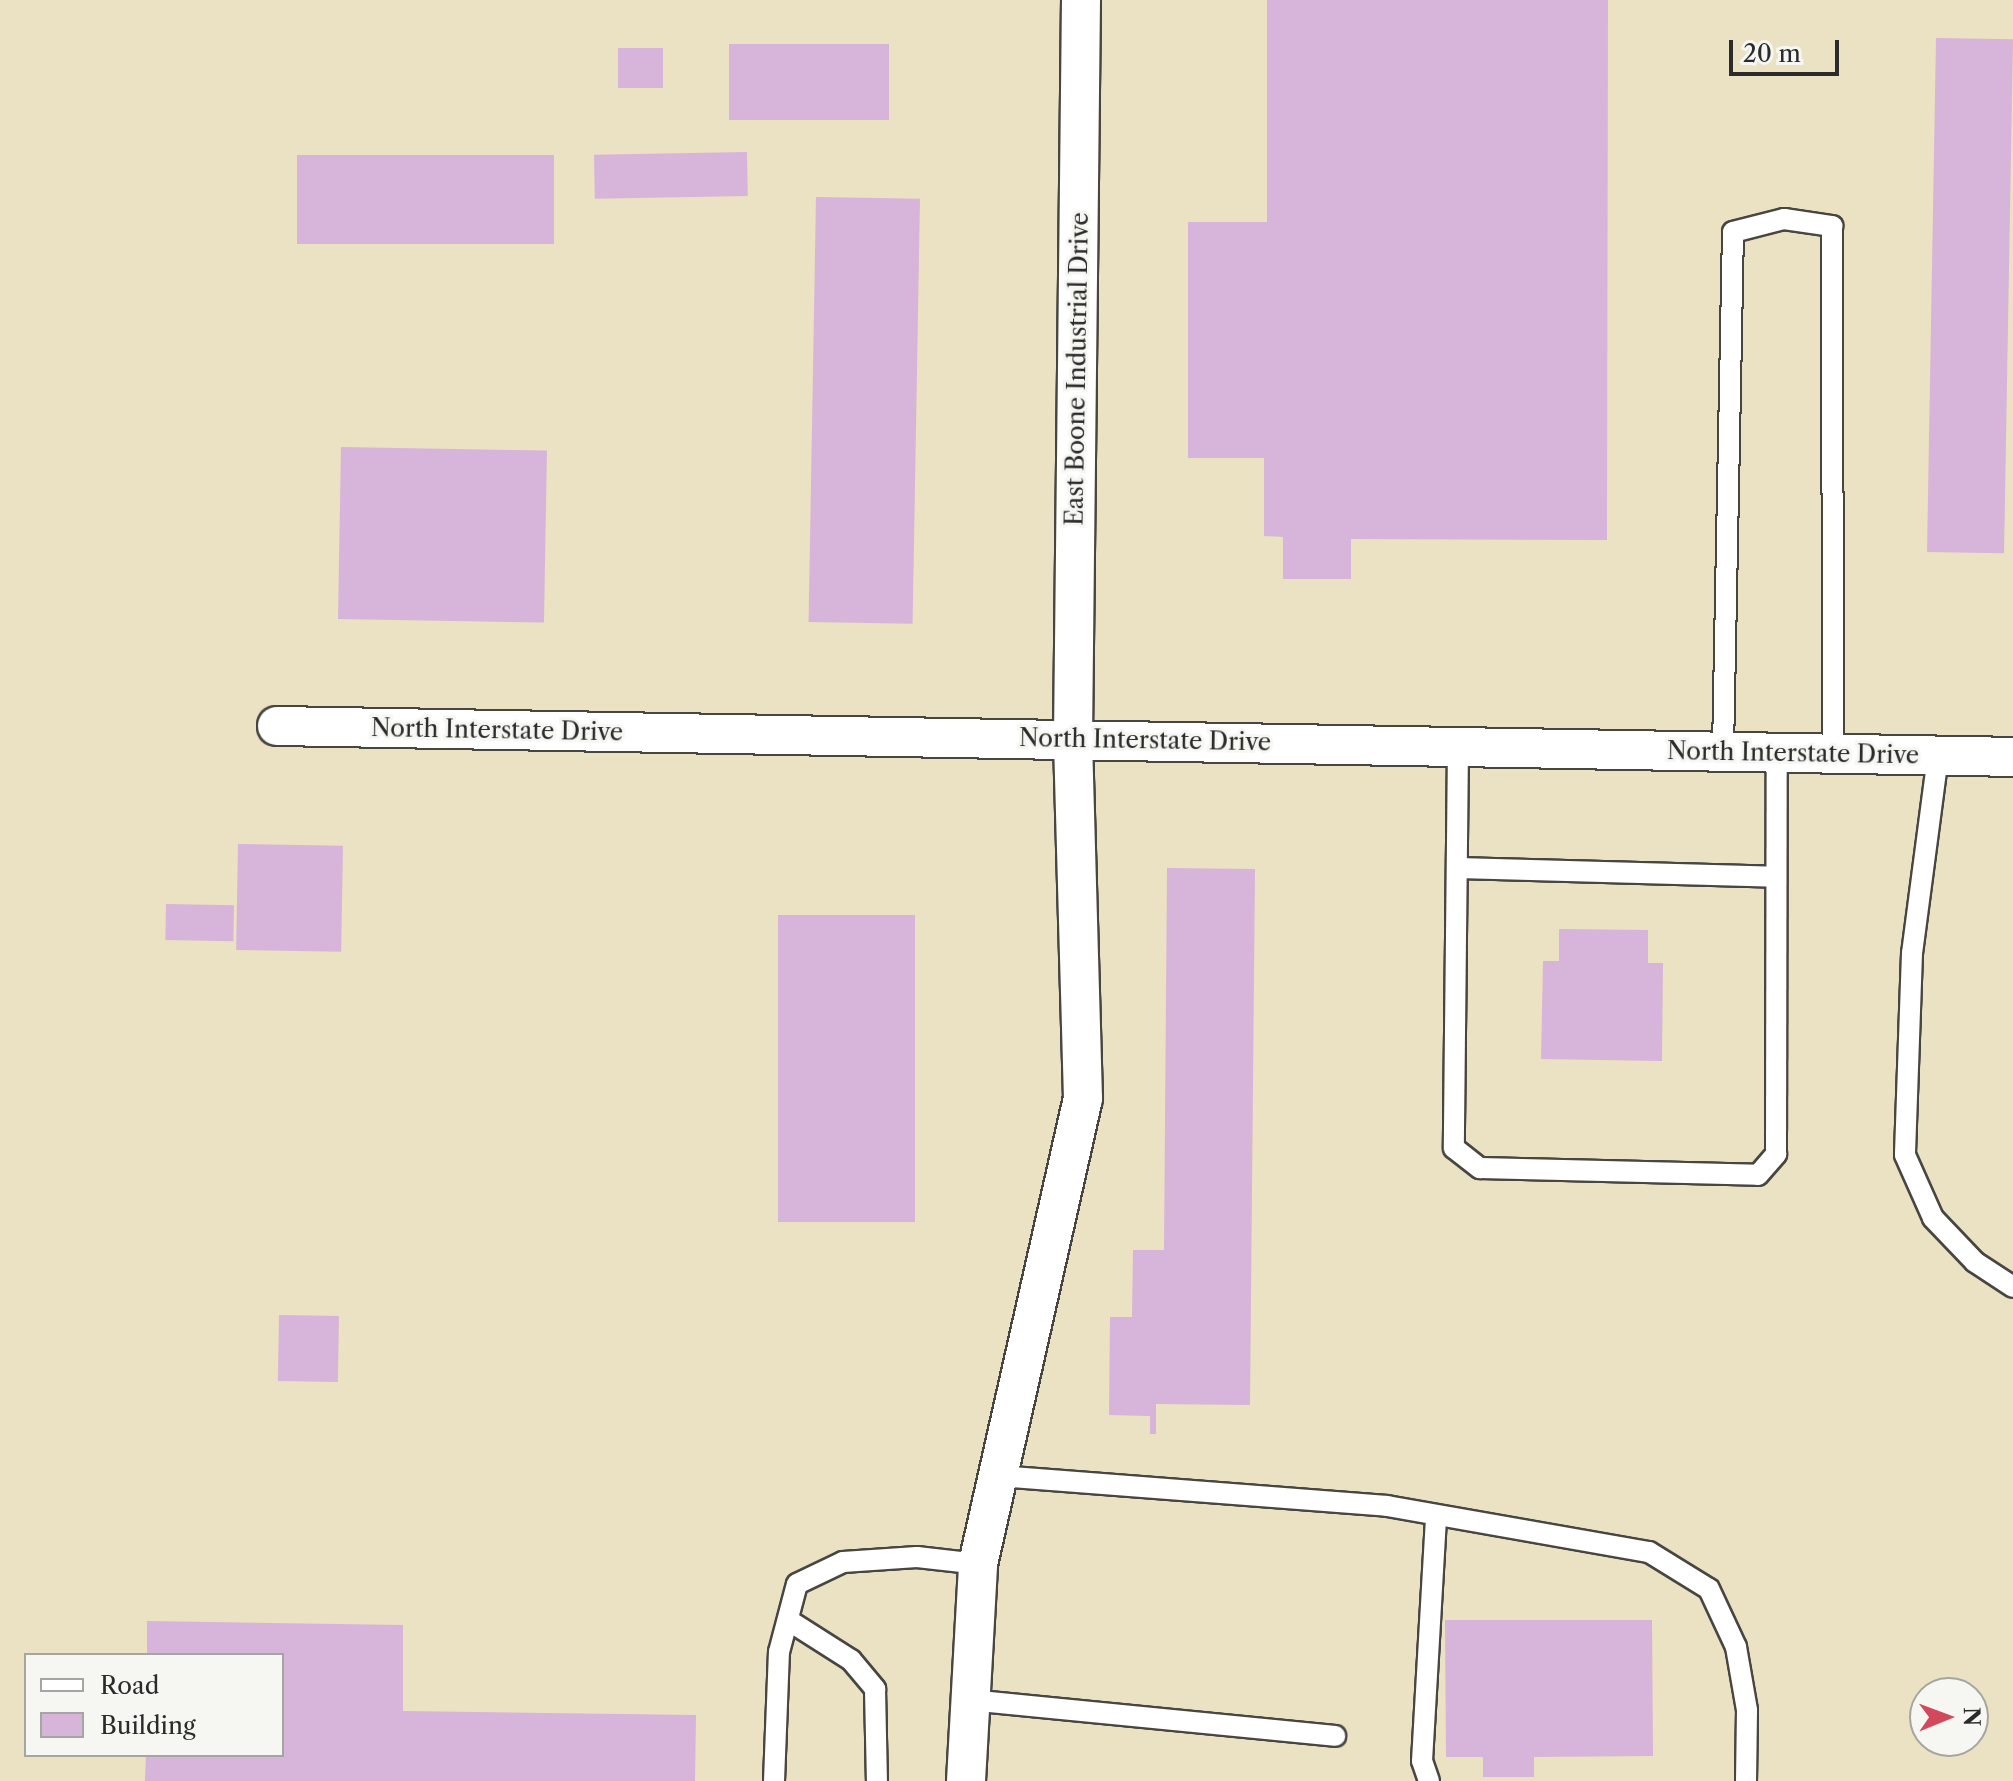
<!DOCTYPE html>
<style>
body{margin:0}
#map{position:relative;width:2013px;height:1781px;overflow:hidden;background:#eae2c2;font-family:"Libre Caslon Text",serif}
div>[style]{position:absolute}
[style*='--x']{left:calc(var(--x)*1px);top:calc(var(--y)*1px);width:calc(var(--w)*1px);rotate:calc(var(--a)*1deg)}
.building>*{inset:0;background:#d7b4d9;transform-origin:0 0}
.roads{filter:drop-shadow(2px 0 #484642) drop-shadow(-2px 0 #484642) drop-shadow(0 2px #484642) drop-shadow(0 -2px #484642)}
.service>*{height:20px;margin:-10px;padding:0 10px;transform-origin:10px;border-radius:10px;background:#fff}
.minor>*{height:38px;margin:-19px;padding:0 19px;transform-origin:19px;border-radius:19px;background:#fff}
span{translate:-50% -50%;white-space:nowrap;text-align:center;line-height:1.15;-webkit-text-stroke:6px #f6f6f2;paint-order:stroke}
.street-label{font-size:24px;color:#2b2b2b}
.legend{position:absolute;left:24px;top:1653px;width:260px;height:104px;box-sizing:border-box;background:#f6f6f2;border:2px solid #a5a5a2;margin:0;padding:10px 14px;list-style:none;font-size:24px;color:#2b2b2b}
.legend li{display:flex;align-items:center;gap:16px;height:40px}
.legend b{width:40px;border:2px solid #a5a5a2}
.north{position:absolute;left:1909px;top:1677px;width:80px;height:80px;box-sizing:border-box;background:#f6f6f2;border:2px solid #a5a5a2;border-radius:50%;rotate:89deg;font-size:22px;font-weight:700;line-height:32px;text-align:center;color:#2b2b2b}
.north::after{content:'';display:block;margin:auto;width:28px;height:36px;background:#d1495b;clip-path:polygon(50% 0,100% 100%,50% 72%,0 100%)}
.scale{position:absolute;left:1729px;top:40px;width:110px;height:36px;box-sizing:border-box;border:4px solid #2b2b2b;border-top:0;padding-left:10px;font-size:24px;line-height:28px;white-space:nowrap;color:#2b2b2b;-webkit-text-stroke:6px #f6f6f2;paint-order:stroke}
</style>
<div id="map">
<div class="building">
<div style="clip-path:polygon(1267px 0,1608px 0,1607px 540px,1351px 539px,1351px 579px,1283px 579px,1283px 537px,1264px 536px,1264px 458px,1188px 458px,1188px 222px,1267px 222px)"></div>
<div style="left:1936px;top:38px;width:77px;height:514px;rotate:1deg"></div>
<div style="left:729px;top:44px;width:160px;height:76px"></div>
<div style="left:618px;top:48px;width:45px;height:40px"></div>
<div style="left:747px;top:152px;width:44px;height:153px;rotate:89deg"></div>
<div style="left:297px;top:155px;width:257px;height:89px"></div>
<div style="left:816px;top:197px;width:104px;height:425px;rotate:1deg"></div>
<div style="left:341px;top:447px;width:206px;height:172px;rotate:1deg"></div>
<div style="left:238px;top:844px;width:105px;height:106px;rotate:1deg"></div>
<div style="clip-path:polygon(1167px 868px,1255px 869px,1250px 1405px,1156px 1404px,1156px 1434px,1150px 1434px,1150px 1416px,1109px 1415px,1110px 1317px,1132px 1317px,1133px 1250px,1164px 1250px)"></div>
<div style="left:166px;top:904px;width:68px;height:36px;rotate:1deg"></div>
<div style="left:778px;top:915px;width:137px;height:307px"></div>
<div style="clip-path:polygon(1559px 929px,1648px 930px,1648px 963px,1663px 963px,1662px 1061px,1541px 1059px,1543px 961px,1559px 961px)"></div>
<div style="left:279px;top:1315px;width:60px;height:66px;rotate:1deg"></div>
<div style="clip-path:polygon(1445px 1620px,1652px 1620px,1653px 1756px,1534px 1757px,1534px 1777px,1483px 1777px,1483px 1757px,1446px 1757px)"></div>
<div style="clip-path:polygon(147px 1621px,403px 1625px,403px 1711px,696px 1715px,695px 1781px,145px 1781px,146px 1755px,282px 1755px,282px 1655px,147px 1655px)"></div>
</div>
<div class="roads">
<div class="service">
<div style="--x:1458;--y:746;--w:402;--a:90.6"></div>
<div style="--x:1454;--y:1148;--w:33;--a:38"></div>
<div style="--x:1480;--y:1168;--w:278;--a:1.4"></div>
<div style="--x:1758;--y:1175;--w:28;--a:-49"></div>
<div style="--x:1776;--y:1154;--w:402;--a:-89.9"></div>
<div style="--x:1723;--y:751;--w:519;--a:-88.9"></div>
<div style="--x:1733;--y:232;--w:53;--a:-14.3"></div>
<div style="--x:1784;--y:219;--w:49;--a:8.3"></div>
<div style="--x:1832;--y:226;--w:528;--a:89.89"></div>
<div style="--x:1938;--y:756;--w:199;--a:97.5"></div>
<div style="--x:1912;--y:953;--w:202;--a:92"></div>
<div style="--x:1905;--y:1155;--w:69;--a:66"></div>
<div style="--x:1933;--y:1218;--w:61;--a:46.3"></div>
<div style="--x:1975;--y:1262;--w:45;--a:33.3"></div>
<div style="--x:1459;--y:868;--w:316;--a:1.6"></div>
<div style="--x:999;--y:1476;--w:389;--a:4.4"></div>
<div style="--x:1387;--y:1506;--w:266;--a:10"></div>
<div style="--x:1649;--y:1552;--w:70;--a:31.7"></div>
<div style="--x:1709;--y:1589;--w:64;--a:65"></div>
<div style="--x:1736;--y:1647;--w:64;--a:80.1"></div>
<div style="--x:1747;--y:1710;--w:71;--a:90.8"></div>
<div style="--x:788;--y:1620;--w:75;--a:32.4"></div>
<div style="--x:851;--y:1660;--w:38;--a:50"></div>
<div style="--x:875;--y:1689;--w:92;--a:88.8"></div>
<div style="--x:969;--y:1700;--w:368;--a:5.6"></div>
<div style="--x:774;--y:1781;--w:129;--a:-87.8"></div>
<div style="--x:779;--y:1652;--w:70;--a:-75.2"></div>
<div style="--x:797;--y:1584;--w:51;--a:-25.6"></div>
<div style="--x:843;--y:1562;--w:74;--a:-3.9"></div>
<div style="--x:917;--y:1557;--w:61;--a:6.5"></div>
<div style="--x:1429;--y:1781;--w:21;--a:-109"></div>
<div style="--x:1422;--y:1761;--w:245;--a:-86.7"></div>
</div>
<div class="minor">
<div style="--x:277;--y:726;--w:1736;--a:1.02"></div>
<div style="--x:966;--y:1781;--w:217;--a:-86.8"></div>
<div style="--x:978;--y:1564;--w:477;--a:-77.3"></div>
<div style="--x:1083;--y:1099;--w:361;--a:-91.6"></div>
<div style="--x:1073;--y:738;--w:738;--a:-89.38"></div>
</div>
</div>
<div class="street-label">
<span style="left:1077px;top:369px;rotate:-89deg">East Boone Industrial Drive</span>
<span style="left:497px;top:730px;rotate:1deg">North Interstate Drive</span>
<span style="left:1145px;top:740px;rotate:1deg">North Interstate Drive</span>
<span style="left:1793px;top:753px;rotate:1deg">North Interstate Drive</span>
</div>
<ul class="legend">
<li><b style="height:10px;background:#fff"></b>Road</li>
<li><b style="height:22px;background:#d7b4d9"></b>Building</li>
</ul>
<div class="north">N</div>
<div class="scale">20 m</div>
</div>
